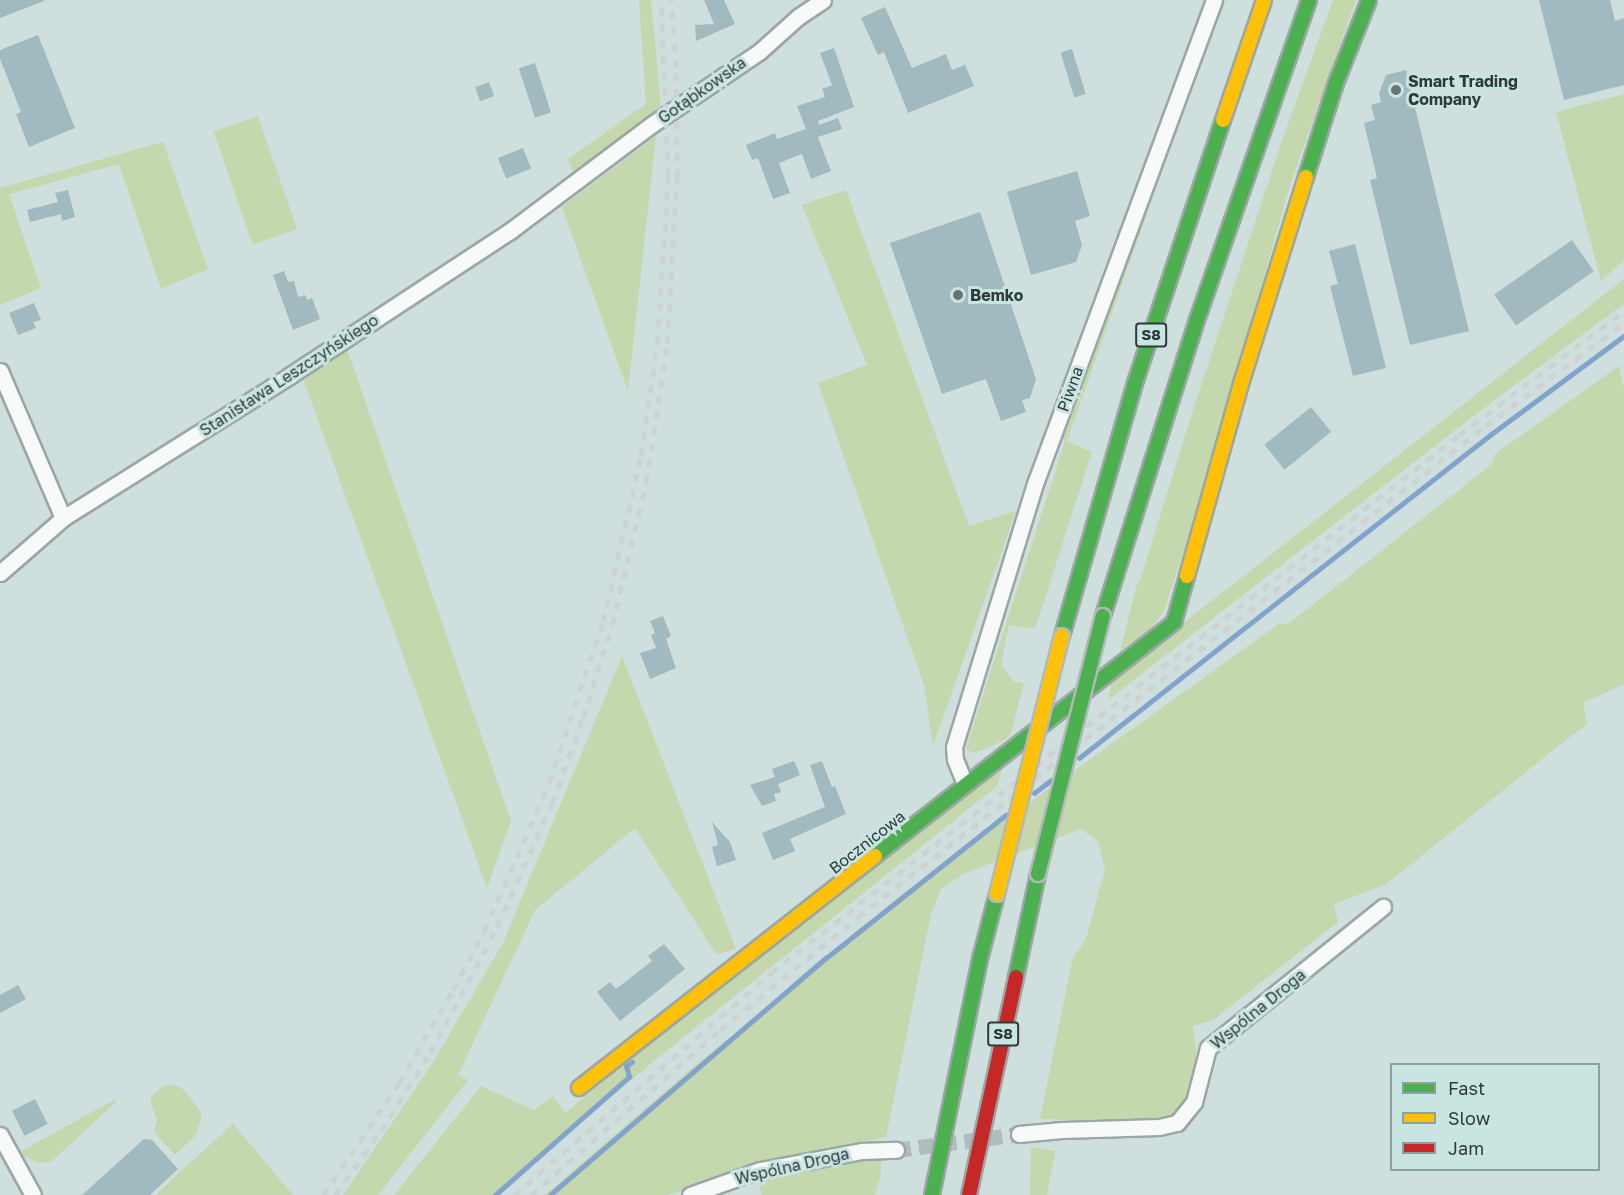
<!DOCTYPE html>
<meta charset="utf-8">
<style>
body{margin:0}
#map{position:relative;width:1624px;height:1195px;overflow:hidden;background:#cfdfdd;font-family:"Golos Text",sans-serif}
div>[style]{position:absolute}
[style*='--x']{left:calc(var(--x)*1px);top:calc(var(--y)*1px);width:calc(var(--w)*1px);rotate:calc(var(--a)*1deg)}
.green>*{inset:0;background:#c4d7ad;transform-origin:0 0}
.stream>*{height:4.5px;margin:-2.25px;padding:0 2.25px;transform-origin:2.25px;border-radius:2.25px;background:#81a3cc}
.building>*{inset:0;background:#a0bac0;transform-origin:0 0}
.street-tunnel>*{height:15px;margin-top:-7.5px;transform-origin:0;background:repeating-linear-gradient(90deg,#afbebc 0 15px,transparent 0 23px)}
.roads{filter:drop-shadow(2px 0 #9ba7a5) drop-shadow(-2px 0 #9ba7a5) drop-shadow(0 2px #9ba7a5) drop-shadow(0 -2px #9ba7a5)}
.street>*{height:15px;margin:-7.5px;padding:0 7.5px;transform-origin:7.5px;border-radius:7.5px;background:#f8fafa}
.fast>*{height:14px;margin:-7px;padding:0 7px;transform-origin:7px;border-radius:7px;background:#4caf50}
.slow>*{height:14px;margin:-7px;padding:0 7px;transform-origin:7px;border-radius:7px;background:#ffc107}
.jam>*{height:14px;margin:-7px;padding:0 7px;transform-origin:7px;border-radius:7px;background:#c62828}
.rail>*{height:4.5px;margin-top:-2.25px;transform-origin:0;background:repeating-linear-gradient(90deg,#ced2d2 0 8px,transparent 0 16px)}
.bridges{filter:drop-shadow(2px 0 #b1bab9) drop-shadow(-2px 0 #b1bab9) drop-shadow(0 2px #b1bab9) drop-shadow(0 -2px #b1bab9)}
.fast-bridge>*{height:14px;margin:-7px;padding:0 7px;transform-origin:7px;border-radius:7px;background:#4caf50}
.slow-bridge>*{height:14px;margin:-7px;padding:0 7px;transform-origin:7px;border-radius:7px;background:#ffc107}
.dots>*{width:16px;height:16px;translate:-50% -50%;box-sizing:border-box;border:3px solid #c9e5e2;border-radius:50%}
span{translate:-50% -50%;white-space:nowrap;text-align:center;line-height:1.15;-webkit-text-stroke:6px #c9e5e2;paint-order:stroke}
.shield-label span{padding:2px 4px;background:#c9e5e2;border:2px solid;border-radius:4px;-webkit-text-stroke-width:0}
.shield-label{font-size:15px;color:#2f3a39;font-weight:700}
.poi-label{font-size:16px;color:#2f3a39;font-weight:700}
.left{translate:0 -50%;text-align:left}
.street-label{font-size:16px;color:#2f3a39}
.legend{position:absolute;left:1390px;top:1063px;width:210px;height:108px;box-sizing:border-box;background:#c9e5e2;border:2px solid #8ba19e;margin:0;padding:8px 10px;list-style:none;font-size:18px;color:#2f3a39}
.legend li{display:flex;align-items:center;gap:12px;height:30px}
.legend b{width:30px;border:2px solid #8ba19e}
</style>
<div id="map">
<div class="green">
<div style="clip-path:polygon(639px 0,651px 0,661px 108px,573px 172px,568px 159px,646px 104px)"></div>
<div style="clip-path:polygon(1220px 0,1226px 0,1189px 94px,1067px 441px,1092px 452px,1035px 629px,1009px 625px,1001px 664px,1014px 682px,1024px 683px,1010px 737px,985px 749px,972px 753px,966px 748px,1065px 441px,1062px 438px)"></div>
<div style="clip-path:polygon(1333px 0,1356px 0,1290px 185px,1200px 502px,1164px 611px,1153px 626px,1120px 651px,1136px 587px,1141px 577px,1194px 407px,1285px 132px)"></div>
<div style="clip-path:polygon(1624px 94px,1624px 260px,1601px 281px,1556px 112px)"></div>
<div style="left:258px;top:116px;width:120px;height:47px;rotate:71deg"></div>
<div style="clip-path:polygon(656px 136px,628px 391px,562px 207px)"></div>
<div style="clip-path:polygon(163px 142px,208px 269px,161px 289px,119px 164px,9px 194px,41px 288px,0 305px,0 188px)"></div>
<div style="clip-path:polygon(846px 190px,969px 526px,1016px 511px,933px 746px,924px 685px,818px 383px,867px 365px,802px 205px)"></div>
<div style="clip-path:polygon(1624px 279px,1624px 304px,1476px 414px,1108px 700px,1113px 678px)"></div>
<div style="clip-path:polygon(346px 346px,511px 821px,487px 888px,302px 376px)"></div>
<div style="clip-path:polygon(1619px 366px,1624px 389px,1624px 684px,1583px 703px,1587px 725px,1567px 739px,1385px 885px,1334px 904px,1338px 922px,1213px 1020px,1193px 1026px,1197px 1060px,1191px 1089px,1184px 1107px,1170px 1118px,1126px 1122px,1040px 1119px,1073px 957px,1086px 939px,1105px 870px,1098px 841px,1081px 829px,965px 873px,941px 889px,931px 914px,886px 1137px,817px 1151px,667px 1195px,545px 1195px,690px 1070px,908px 890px,1280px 623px,1287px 625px,1492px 464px,1495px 454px)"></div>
<div style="clip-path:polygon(622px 656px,736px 949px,716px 954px,635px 828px,535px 910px,458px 1075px,468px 1080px,378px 1195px,343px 1195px,432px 1064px,503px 943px)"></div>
<div style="clip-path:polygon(1002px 769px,997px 786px,654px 1061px,494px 1195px,394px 1195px,481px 1086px,534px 1110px,553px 1096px,565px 1113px,747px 964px)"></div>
<div style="clip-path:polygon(165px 1085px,178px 1086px,184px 1090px,202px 1114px,196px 1135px,175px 1155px,154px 1132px,157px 1120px,150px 1101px,152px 1096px)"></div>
<div style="clip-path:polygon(114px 1100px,116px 1102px,52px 1161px,38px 1163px,18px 1153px)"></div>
<div style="clip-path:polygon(233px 1124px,293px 1195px,156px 1195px,181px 1171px)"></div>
<div style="clip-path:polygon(1031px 1147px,1055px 1151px,1047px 1195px,1030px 1195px)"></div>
<div style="clip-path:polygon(881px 1156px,881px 1173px,875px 1195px,762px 1195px,756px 1178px,827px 1161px)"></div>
</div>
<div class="stream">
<div style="--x:1079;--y:758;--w:523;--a:-38.16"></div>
<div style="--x:1490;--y:435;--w:167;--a:-36.5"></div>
<div style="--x:1034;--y:793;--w:21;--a:-37"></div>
<div style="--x:495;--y:1195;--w:179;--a:-41.4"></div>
<div style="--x:629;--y:1077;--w:11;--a:-105"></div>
<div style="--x:626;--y:1066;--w:7;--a:-34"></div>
<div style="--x:550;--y:1195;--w:364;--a:-40.7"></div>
<div style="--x:826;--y:958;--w:230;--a:-38.5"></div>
</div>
<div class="building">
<div style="clip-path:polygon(0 0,44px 0,44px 1px,0 18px)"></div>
<div style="clip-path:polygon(704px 0,724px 0,735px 24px,696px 41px,695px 25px,714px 24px)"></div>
<div style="clip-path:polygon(1539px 0,1610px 0,1615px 21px,1624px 18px,1624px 85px,1564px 100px)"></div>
<div style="clip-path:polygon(885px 7px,912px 68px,946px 54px,952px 70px,965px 65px,974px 86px,908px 113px,884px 52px,878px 55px,861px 18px)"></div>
<div style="clip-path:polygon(38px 35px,75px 128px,29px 147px,16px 114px,21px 112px,0 59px,0 50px)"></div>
<div style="clip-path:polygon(834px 48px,854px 107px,818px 121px,819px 125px,838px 118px,842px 129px,818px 137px,831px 171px,811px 179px,802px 154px,779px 163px,790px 193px,773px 199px,758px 158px,752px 160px,746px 145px,775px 133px,777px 139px,806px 129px,797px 106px,825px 97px,822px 89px,832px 85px,820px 53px)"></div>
<div style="left:1072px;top:49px;width:47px;height:12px;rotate:73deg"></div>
<div style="left:535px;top:63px;width:52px;height:17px;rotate:72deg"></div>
<div style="clip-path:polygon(1406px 70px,1469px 331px,1410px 345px,1370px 180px,1377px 178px,1364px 123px,1375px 120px,1371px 105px,1381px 102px,1379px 93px,1386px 75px)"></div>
<div style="left:489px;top:82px;width:15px;height:15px;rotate:70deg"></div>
<div style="left:523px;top:148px;width:22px;height:27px;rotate:68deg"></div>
<div style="clip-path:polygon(1077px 171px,1090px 216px,1075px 221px,1082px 245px,1076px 262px,1031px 275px,1007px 192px)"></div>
<div style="clip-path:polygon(68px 190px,75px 217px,62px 221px,61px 214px,30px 222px,27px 210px,58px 202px,55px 193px)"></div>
<div style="clip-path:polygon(980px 212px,1036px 379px,1030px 398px,1022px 400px,1026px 412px,1001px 421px,986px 379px,942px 394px,890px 243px)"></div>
<div style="left:1572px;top:240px;width:38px;height:95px;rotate:55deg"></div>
<div style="clip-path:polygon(1355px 244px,1386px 368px,1353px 376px,1330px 286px,1338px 284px,1329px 251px)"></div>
<div style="clip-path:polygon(284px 271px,288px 282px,294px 281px,298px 297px,305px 295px,307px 300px,312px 298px,320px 319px,293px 330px,273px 275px)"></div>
<div style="clip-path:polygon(34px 303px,41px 320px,33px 322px,36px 328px,18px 335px,9px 313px)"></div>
<div style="left:1311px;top:407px;width:32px;height:60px;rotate:51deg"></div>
<div style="clip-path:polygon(663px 616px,671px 636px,666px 639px,676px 668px,650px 679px,640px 653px,656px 648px,651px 635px,655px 633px,650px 621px)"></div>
<div style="clip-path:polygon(794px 761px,800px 775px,778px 784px,781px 792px,774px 794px,776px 801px,762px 806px,750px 785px,775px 777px,772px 769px)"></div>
<div style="clip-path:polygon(822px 761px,832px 787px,835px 786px,846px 814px,790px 839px,795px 851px,773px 860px,762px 833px,825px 807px,810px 765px)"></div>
<div style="clip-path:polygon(712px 822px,730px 842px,736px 860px,717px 866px,712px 847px,718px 845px)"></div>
<div style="clip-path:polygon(664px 944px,685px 969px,620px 1021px,597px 992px,610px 982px,616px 989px,652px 961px,648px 956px)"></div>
<div style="clip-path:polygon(18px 985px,26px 999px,0 1013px,0 995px)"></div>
<div style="left:35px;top:1099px;width:28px;height:26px;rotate:63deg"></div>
<div style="clip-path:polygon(144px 1139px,152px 1140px,178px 1169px,150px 1195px,82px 1195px)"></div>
</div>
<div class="street-tunnel">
<div style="--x:896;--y:1150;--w:124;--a:-7.4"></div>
</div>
<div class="roads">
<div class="street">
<div style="--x:0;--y:371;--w:160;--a:66.8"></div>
<div style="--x:0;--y:573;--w:84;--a:-41.1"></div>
<div style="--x:63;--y:518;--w:267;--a:-32.1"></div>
<div style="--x:289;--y:376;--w:264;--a:-33.3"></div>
<div style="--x:510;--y:231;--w:176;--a:-36.9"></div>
<div style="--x:651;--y:125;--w:130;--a:-34.1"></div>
<div style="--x:759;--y:52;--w:52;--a:-41.9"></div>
<div style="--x:798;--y:17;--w:30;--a:-34"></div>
<div style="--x:965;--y:784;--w:27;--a:-112"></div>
<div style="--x:955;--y:759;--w:12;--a:-95"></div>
<div style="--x:954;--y:747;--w:278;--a:-72.9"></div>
<div style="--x:1036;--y:481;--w:513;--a:-69.69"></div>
<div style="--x:1019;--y:1134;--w:43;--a:-5.3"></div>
<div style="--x:1062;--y:1130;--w:97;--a:-1.8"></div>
<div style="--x:1159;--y:1127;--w:18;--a:-13"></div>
<div style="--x:1177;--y:1123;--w:27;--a:-51"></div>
<div style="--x:1194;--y:1102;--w:56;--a:-75.5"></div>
<div style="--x:1208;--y:1048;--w:225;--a:-38.9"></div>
<div style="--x:0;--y:1135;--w:68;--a:61.2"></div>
<div style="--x:690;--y:1195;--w:74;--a:-19.7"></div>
<div style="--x:760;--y:1170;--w:104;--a:-10.6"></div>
<div style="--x:862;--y:1151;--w:34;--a:-2"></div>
</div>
<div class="fast">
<div style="--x:1306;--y:177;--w:99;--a:-72.3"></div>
<div style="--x:1336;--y:83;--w:89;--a:-68.3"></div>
<div style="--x:1103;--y:616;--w:311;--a:-72.4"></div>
<div style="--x:1197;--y:320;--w:339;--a:-70.7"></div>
<div style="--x:1062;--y:636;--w:263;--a:-73.9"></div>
<div style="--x:1135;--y:383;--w:277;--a:-71.5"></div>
<div style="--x:875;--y:856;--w:380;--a:-38"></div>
<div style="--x:1174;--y:622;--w:48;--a:-74.2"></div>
<div style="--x:1016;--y:977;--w:105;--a:-77.9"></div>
<div style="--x:932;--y:1195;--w:245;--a:-78.5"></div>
<div style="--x:981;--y:955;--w:63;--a:-75.3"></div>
</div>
<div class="slow">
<div style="--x:1223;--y:120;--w:127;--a:-71.1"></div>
<div style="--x:1187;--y:576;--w:199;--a:-74.3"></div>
<div style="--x:1241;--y:384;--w:217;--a:-72.6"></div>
<div style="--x:579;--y:1088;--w:376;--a:-38.1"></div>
</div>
<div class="jam">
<div style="--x:969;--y:1195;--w:223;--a:-77.8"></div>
</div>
</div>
<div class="rail">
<div style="--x:323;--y:1195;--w:135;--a:-55.8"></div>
<div style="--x:399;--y:1083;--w:108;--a:-59.9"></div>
<div style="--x:453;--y:990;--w:67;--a:-62.3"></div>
<div style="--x:484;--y:931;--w:162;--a:-66.3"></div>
<div style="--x:549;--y:783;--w:170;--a:-71.5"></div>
<div style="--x:603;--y:622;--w:170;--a:-77.1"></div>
<div style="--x:641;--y:456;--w:114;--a:-81.9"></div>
<div style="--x:657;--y:343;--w:167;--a:-86.2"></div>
<div style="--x:668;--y:176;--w:176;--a:-92.3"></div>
<div style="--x:335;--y:1195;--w:79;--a:-54.3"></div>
<div style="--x:381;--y:1131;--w:92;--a:-57.9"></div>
<div style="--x:430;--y:1053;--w:143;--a:-62"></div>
<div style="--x:497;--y:927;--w:136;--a:-66.1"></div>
<div style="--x:552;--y:803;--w:90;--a:-70"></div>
<div style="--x:583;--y:718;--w:97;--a:-72.7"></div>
<div style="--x:612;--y:625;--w:147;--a:-76.6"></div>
<div style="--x:646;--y:482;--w:140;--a:-81.3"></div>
<div style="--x:667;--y:344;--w:167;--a:-86.6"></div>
<div style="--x:677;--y:177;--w:110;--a:-90.5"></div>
<div style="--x:676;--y:67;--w:67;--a:-94.3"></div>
<div style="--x:514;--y:1195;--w:340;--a:-40.8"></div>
<div style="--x:771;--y:973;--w:873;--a:-38.02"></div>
<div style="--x:1459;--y:435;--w:206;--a:-36.9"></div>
<div style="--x:531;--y:1195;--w:251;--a:-41.1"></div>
<div style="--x:720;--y:1030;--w:178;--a:-39.3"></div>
<div style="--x:858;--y:917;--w:796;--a:-38.06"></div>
<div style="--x:1485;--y:426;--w:173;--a:-36.5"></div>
</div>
<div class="bridges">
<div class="fast-bridge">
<div style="--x:1038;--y:874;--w:266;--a:-75.9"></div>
</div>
<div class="slow-bridge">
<div style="--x:997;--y:894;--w:266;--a:-75.9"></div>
</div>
</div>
<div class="dots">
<div style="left:1396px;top:90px;background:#677472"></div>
<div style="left:958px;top:295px;background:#677472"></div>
</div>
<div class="shield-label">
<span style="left:1151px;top:335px">S8</span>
<span style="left:1003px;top:1034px">S8</span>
</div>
<div class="poi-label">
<span class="left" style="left:1408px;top:90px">Smart Trading<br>Company</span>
<span class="left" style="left:970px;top:295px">Bemko</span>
</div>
<div class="street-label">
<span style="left:702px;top:90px;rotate:-35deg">Gołąbkowska</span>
<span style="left:289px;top:375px;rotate:-33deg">Stanisława Leszczyńskiego</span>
<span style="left:1070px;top:389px;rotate:-70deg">Piwna</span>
<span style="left:867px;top:842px;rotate:-38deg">Bocznicowa</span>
<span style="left:1258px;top:1009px;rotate:-39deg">Wspólna Droga</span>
<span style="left:792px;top:1166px;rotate:-13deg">Wspólna Droga</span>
</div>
<ul class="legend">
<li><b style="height:8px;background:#4caf50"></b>Fast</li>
<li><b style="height:8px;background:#ffc107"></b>Slow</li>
<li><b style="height:8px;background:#c62828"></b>Jam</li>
</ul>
</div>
